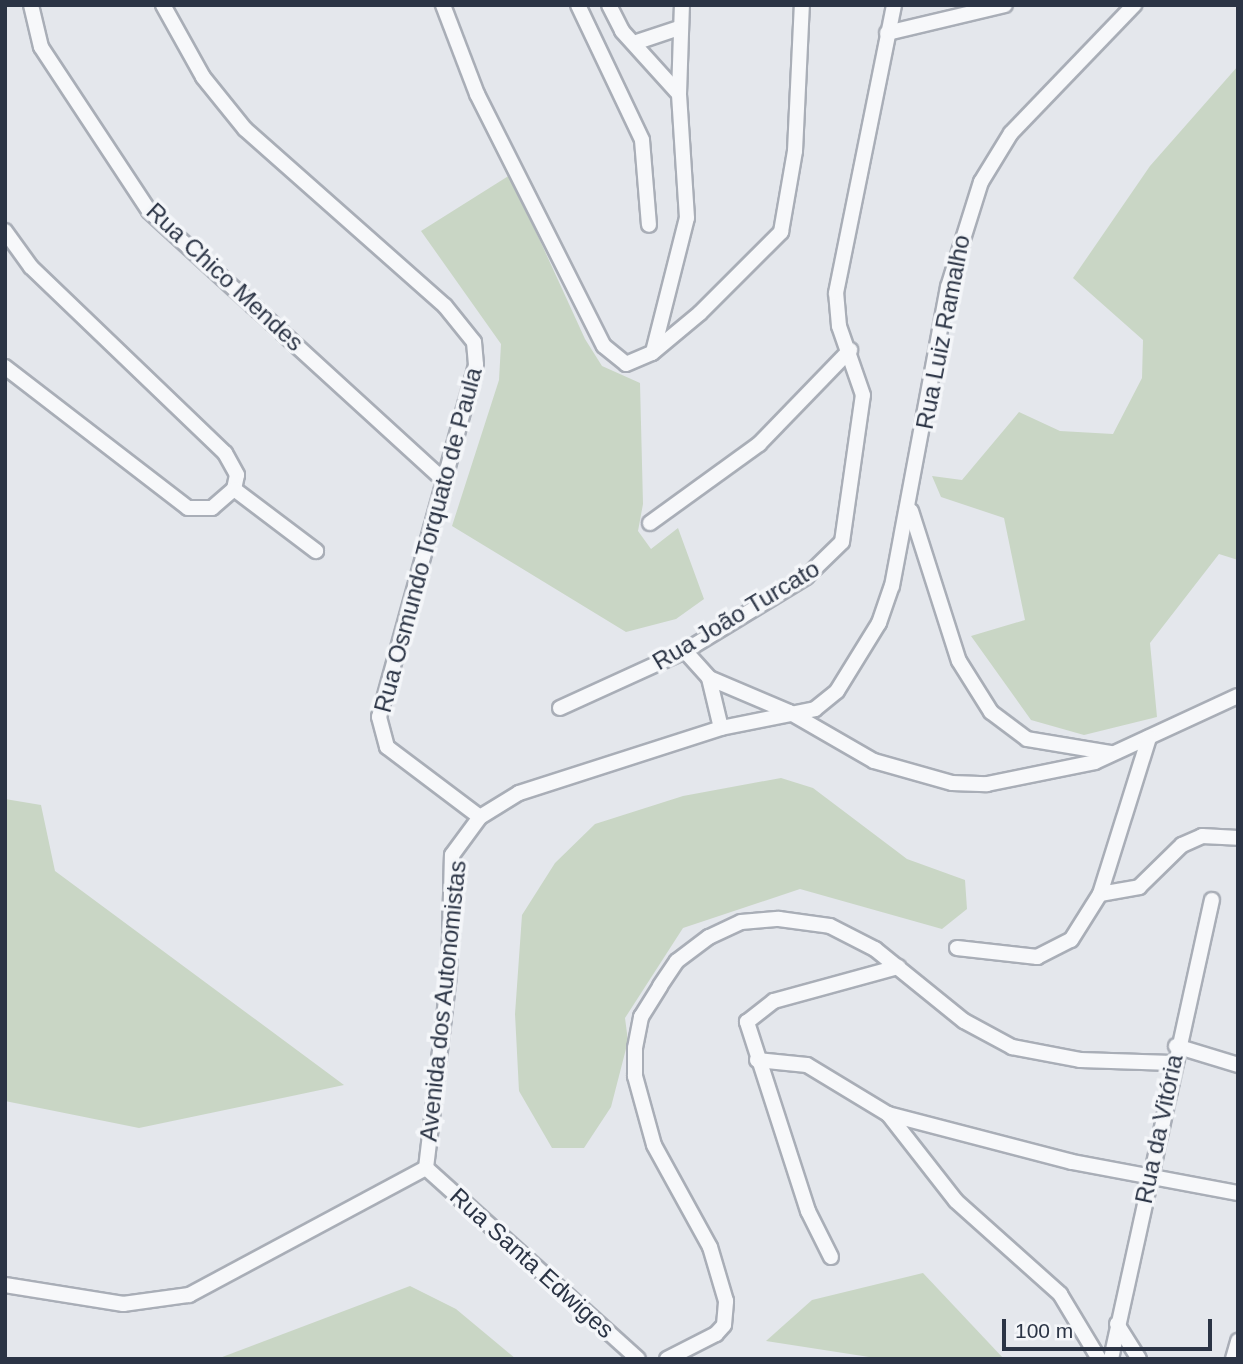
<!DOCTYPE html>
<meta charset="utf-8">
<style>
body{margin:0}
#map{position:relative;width:1243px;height:1364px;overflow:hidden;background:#e4e7ec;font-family:Arial,sans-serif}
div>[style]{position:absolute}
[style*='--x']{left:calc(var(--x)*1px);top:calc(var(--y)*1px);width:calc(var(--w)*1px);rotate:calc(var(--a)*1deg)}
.green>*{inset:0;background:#c9d6c5}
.roads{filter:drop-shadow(2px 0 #a9aeb7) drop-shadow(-2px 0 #a9aeb7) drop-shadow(0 2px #a9aeb7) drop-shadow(0 -2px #a9aeb7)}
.street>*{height:14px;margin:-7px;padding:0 7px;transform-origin:7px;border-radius:7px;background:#f7f8fa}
span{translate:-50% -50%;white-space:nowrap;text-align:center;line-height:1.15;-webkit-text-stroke:7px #f4f6f9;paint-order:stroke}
.street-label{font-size:24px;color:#2b3445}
.frame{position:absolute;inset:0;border:7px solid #2b3445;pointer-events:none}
.scale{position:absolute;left:1002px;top:1319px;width:210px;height:32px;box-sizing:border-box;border:4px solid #2b3445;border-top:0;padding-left:9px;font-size:21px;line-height:24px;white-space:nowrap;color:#2b3445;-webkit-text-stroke:5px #f4f6f9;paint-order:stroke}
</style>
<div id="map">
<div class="green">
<div style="clip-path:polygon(1238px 66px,1238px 560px,1219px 554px,1150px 643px,1157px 717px,1084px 735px,1031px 720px,971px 636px,1025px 620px,1004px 518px,941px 497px,932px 476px,962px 480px,1019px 412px,1060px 431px,1113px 434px,1142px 378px,1143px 340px,1073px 278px,1150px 166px)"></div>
<div style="clip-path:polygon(510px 175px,585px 339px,602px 366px,640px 383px,643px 504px,638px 531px,651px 549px,678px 528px,704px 599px,676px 619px,626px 632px,452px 526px,499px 380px,501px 344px,421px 231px)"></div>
<div style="clip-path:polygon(781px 778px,813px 788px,907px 859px,965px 880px,967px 909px,942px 929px,800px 889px,683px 928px,625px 1018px,628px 1041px,611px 1107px,584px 1148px,552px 1148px,519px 1091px,515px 1014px,522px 915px,555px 863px,595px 824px,683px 796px)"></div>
<div style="clip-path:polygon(5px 799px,41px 805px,55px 871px,344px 1085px,139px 1128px,5px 1101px)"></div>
<div style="clip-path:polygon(923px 1273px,1004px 1359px,882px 1359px,766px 1341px,812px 1300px)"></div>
<div style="clip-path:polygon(410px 1286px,456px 1309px,516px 1359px,217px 1359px)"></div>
</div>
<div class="roads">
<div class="street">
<div style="--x:31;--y:5;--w:43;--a:76.6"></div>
<div style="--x:41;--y:47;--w:196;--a:56.6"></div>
<div style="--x:149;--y:211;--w:399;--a:42.4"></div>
<div style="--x:163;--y:5;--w:82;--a:60.9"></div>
<div style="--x:203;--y:77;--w:67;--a:51.1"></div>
<div style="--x:245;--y:129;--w:267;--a:41.5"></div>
<div style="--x:445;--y:306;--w:46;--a:51.1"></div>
<div style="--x:474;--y:342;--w:23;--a:85"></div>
<div style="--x:476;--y:365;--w:365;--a:105.4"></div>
<div style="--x:379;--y:717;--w:31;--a:75"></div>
<div style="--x:387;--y:747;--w:116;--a:37"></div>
<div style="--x:443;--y:5;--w:95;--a:69.1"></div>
<div style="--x:477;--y:94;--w:282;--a:63.3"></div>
<div style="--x:604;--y:346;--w:28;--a:39"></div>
<div style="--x:626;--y:364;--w:28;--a:-23"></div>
<div style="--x:652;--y:353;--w:62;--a:-39.8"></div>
<div style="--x:700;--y:313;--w:115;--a:-45"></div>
<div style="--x:781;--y:232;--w:82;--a:-80.2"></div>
<div style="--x:795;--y:151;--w:146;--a:-87.3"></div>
<div style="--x:578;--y:5;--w:149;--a:64.6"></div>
<div style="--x:642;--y:140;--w:85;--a:85.3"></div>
<div style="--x:609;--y:5;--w:29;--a:63"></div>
<div style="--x:622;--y:31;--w:85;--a:47.9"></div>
<div style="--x:887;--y:33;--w:121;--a:-13.3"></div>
<div style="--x:634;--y:43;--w:47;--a:-18.4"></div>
<div style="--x:5;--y:231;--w:44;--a:54.2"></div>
<div style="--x:31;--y:267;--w:269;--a:43.8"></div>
<div style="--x:225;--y:453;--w:25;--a:61"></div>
<div style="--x:237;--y:475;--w:14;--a:102"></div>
<div style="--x:234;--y:489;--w:103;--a:37.1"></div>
<div style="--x:653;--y:352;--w:138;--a:-75.8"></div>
<div style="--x:687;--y:218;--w:124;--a:-93.7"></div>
<div style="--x:679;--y:94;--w:89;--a:-88.1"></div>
<div style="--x:5;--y:367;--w:231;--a:37.6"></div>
<div style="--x:188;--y:508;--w:24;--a:0"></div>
<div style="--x:212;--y:508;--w:29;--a:-41"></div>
<div style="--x:911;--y:511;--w:157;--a:72.3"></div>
<div style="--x:959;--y:661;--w:60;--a:57.9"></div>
<div style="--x:991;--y:712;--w:45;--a:36.9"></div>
<div style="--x:1027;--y:739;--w:85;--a:9.5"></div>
<div style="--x:650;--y:523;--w:135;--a:-35.9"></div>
<div style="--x:759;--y:444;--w:131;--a:-45.9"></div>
<div style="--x:685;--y:651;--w:36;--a:48"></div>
<div style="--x:709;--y:678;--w:87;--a:23"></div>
<div style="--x:789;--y:712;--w:98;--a:30"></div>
<div style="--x:874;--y:761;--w:81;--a:15.8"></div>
<div style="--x:952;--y:783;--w:35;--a:2"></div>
<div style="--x:987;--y:784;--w:110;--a:-11.5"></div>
<div style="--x:1095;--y:762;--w:157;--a:-24.8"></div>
<div style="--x:709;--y:678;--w:51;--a:76.5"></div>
<div style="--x:560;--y:708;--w:137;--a:-24.5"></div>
<div style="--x:685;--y:651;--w:142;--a:-31.4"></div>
<div style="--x:806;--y:577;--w:50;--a:-44.2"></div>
<div style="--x:842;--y:542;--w:148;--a:-81.9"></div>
<div style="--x:863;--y:395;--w:73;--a:-109.2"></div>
<div style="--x:839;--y:326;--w:33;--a:-95"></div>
<div style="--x:836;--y:293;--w:294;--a:-78.6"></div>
<div style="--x:1100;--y:894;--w:40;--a:-10"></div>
<div style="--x:1139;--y:887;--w:60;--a:-44.3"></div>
<div style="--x:1182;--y:845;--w:22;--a:-24"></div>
<div style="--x:1202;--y:836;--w:36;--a:3"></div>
<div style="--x:957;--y:948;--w:81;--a:6.4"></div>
<div style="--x:1037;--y:957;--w:38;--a:-27"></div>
<div style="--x:1071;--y:940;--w:54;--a:-57.8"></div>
<div style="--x:1100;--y:894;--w:164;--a:-72.6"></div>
<div style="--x:1176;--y:1046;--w:65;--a:17"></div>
<div style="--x:757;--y:1060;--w:50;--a:5.7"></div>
<div style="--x:807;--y:1065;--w:95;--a:31.2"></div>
<div style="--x:888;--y:1114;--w:110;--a:52"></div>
<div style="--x:956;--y:1201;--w:140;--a:41.8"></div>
<div style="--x:1060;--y:1294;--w:76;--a:59"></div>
<div style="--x:888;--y:1114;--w:190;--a:14.6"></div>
<div style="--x:1072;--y:1162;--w:169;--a:10.6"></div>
<div style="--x:426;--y:1168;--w:193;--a:-83.2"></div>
<div style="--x:449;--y:976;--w:121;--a:-88.6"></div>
<div style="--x:452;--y:855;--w:47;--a:-53.6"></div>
<div style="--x:480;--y:817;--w:46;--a:-31.6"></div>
<div style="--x:519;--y:793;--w:212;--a:-17.8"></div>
<div style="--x:721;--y:728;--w:96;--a:-11.4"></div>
<div style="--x:815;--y:709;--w:28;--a:-39"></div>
<div style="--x:837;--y:691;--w:80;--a:-58.3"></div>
<div style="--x:879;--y:623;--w:39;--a:-71"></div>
<div style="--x:892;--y:586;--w:304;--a:-79.4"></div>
<div style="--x:948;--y:287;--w:110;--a:-72.6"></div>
<div style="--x:981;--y:182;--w:57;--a:-58.5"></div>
<div style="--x:1011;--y:133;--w:178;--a:-46.1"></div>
<div style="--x:426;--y:1168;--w:285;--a:42"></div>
<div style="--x:831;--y:1257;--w:51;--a:-116.6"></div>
<div style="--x:808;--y:1211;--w:199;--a:-107.9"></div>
<div style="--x:747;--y:1022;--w:34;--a:-38"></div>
<div style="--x:774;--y:1001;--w:129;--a:-15.3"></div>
<div style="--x:5;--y:1285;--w:120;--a:9.1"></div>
<div style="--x:123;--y:1304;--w:67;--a:-7.8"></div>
<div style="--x:189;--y:1295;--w:269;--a:-28.2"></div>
<div style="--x:1117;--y:1324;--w:41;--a:57.8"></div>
<div style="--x:667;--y:1359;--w:55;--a:-27"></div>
<div style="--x:716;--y:1334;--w:12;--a:-48"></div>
<div style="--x:724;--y:1325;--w:24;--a:-85"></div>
<div style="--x:726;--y:1301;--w:56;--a:-106.5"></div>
<div style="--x:710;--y:1247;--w:116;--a:-118.8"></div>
<div style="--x:654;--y:1145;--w:72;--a:-105.4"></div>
<div style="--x:635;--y:1076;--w:28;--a:-90"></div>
<div style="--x:635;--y:1048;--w:32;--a:-79"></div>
<div style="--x:641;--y:1017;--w:36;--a:-58"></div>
<div style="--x:660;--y:986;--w:30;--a:-56"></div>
<div style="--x:677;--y:961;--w:40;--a:-37"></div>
<div style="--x:709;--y:937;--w:35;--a:-25"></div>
<div style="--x:741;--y:922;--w:38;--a:-5"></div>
<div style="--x:779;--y:919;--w:51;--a:7.8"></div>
<div style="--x:830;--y:926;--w:51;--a:27.1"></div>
<div style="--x:875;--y:949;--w:114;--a:39"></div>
<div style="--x:964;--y:1021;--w:55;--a:28.4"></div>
<div style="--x:1012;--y:1047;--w:69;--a:10.8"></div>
<div style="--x:1080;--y:1060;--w:93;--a:1.8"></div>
<div style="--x:1111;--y:1359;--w:470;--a:-77.6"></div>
<div style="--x:1233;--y:1359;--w:19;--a:-74"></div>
</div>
</div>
<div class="street-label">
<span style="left:225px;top:277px;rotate:43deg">Rua Chico Mendes</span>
<span style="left:943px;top:332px;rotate:-79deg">Rua Luiz Ramalho</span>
<span style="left:428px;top:540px;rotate:-75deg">Rua Osmundo Torquato de Paula</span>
<span style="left:736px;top:615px;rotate:-31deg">Rua João Turcato</span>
<span style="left:443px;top:1001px;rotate:-84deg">Avenida dos Autonomistas</span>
<span style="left:1159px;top:1129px;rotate:-78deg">Rua da Vitória</span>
<span style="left:532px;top:1263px;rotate:42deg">Rua Santa Edwiges</span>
</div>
<div class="frame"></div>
<div class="scale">100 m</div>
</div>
